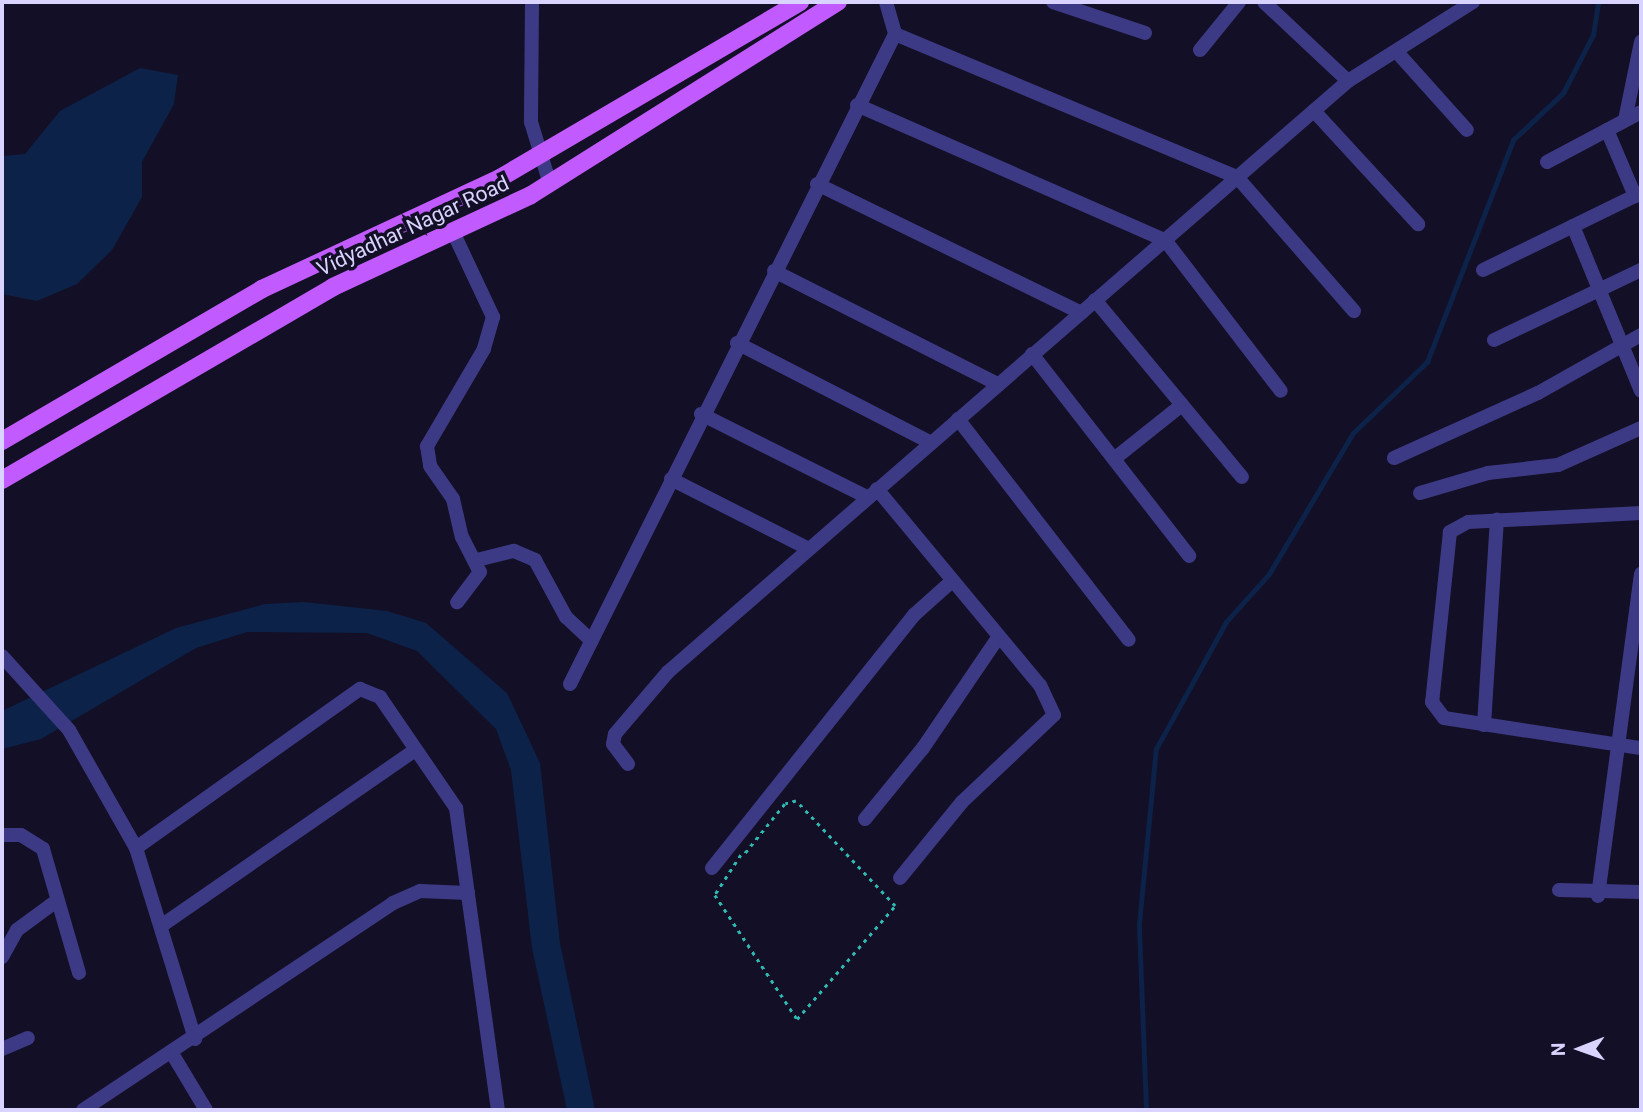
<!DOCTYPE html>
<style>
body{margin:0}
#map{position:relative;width:1643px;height:1112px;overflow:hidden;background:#130f26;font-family:Roboto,sans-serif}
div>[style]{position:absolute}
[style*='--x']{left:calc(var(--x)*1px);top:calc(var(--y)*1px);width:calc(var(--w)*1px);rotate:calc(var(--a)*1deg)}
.water>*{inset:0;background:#0c2248}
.stream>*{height:4.5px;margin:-2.25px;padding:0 2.25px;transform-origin:2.25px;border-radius:2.25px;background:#0c2248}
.path>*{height:2.5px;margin-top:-1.25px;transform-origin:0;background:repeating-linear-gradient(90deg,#2fb8b0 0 3.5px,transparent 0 8.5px)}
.minor>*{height:14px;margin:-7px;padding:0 7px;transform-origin:7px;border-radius:7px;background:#3d3a85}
.major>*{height:18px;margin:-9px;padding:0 9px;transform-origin:9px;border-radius:9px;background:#c25bff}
span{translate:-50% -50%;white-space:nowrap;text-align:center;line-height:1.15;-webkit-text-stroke:7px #130f26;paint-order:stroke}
.street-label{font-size:21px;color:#d9d4ff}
.frame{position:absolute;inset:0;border:4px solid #d9d4ff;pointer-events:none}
.north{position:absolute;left:1545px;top:1014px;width:70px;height:70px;-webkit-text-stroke:5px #130f26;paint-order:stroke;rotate:269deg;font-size:19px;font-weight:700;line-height:28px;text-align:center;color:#d9d4ff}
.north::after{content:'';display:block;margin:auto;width:24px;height:32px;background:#d9d4ff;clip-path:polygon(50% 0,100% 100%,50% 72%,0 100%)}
</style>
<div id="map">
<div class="water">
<div style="clip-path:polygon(140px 68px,178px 75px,174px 104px,142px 162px,142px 197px,112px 250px,77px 284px,37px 301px,2px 294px,2px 156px,25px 154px,60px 111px)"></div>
<div style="clip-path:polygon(304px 602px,387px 611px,426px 623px,507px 693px,540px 763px,560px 943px,595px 1110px,567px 1110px,532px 948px,511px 770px,496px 729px,417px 651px,367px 633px,247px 632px,196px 648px,41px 739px,2px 749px,2px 711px,176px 628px,265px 604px)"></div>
</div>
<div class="stream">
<div style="--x:1146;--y:1110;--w:186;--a:-92.2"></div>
<div style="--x:1139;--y:924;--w:176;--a:-84.5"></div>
<div style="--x:1156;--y:749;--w:145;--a:-61.1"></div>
<div style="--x:1226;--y:622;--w:64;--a:-48.1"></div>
<div style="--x:1269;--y:574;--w:164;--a:-59.2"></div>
<div style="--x:1353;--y:433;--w:103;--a:-43.8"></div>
<div style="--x:1427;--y:362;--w:238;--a:-68.8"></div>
<div style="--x:1513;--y:140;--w:69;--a:-43.2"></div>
<div style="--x:1563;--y:93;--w:65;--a:-62.7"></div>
<div style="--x:1593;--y:35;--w:33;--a:-81"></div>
</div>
<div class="path">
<div style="--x:741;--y:855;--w:48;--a:123"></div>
<div style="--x:715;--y:895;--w:149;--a:56.5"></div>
<div style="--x:797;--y:1019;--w:150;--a:-49.1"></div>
<div style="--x:895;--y:906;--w:144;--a:-133.3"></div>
<div style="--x:796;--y:801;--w:11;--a:165"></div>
<div style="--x:785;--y:804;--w:67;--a:128.9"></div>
</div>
<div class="minor">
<div style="--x:532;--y:2;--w:120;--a:90.5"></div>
<div style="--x:531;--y:122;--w:65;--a:73"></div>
<div style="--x:886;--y:2;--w:33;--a:74"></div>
<div style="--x:1053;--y:2;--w:97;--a:18.6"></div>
<div style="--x:1200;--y:50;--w:62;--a:-50.9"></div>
<div style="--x:1396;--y:51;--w:106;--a:48.1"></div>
<div style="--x:1348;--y:81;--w:148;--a:-32.3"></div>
<div style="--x:857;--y:105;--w:336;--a:23.7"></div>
<div style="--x:1165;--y:240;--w:190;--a:52.5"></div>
<div style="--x:1314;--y:111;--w:154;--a:47.4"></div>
<div style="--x:1625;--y:120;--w:80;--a:-78.4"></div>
<div style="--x:1607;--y:130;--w:72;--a:67"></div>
<div style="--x:1547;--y:162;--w:106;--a:-28"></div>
<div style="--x:817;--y:184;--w:294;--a:26"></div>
<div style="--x:1573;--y:226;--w:178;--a:67.6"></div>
<div style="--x:454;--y:234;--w:92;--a:64.8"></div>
<div style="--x:493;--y:317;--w:33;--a:106"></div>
<div style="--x:484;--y:349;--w:113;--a:120.4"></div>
<div style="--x:427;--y:446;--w:20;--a:81"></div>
<div style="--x:430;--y:466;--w:40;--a:55.1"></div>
<div style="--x:453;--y:499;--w:39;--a:77"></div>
<div style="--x:462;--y:537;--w:39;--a:63"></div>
<div style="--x:480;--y:572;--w:38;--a:127"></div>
<div style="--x:1483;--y:270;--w:176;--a:-26"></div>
<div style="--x:774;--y:271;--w:251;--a:26.8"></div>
<div style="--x:1095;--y:300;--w:230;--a:50.3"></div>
<div style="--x:1494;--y:340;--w:163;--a:-25.5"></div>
<div style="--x:737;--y:343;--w:217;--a:27.2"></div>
<div style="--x:1032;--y:354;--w:256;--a:52.1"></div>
<div style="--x:701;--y:414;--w:186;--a:26.6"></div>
<div style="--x:958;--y:419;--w:279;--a:52.3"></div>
<div style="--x:1394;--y:458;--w:158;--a:-24.3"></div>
<div style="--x:1538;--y:393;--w:118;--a:-29.4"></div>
<div style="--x:1114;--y:459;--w:87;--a:-38.5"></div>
<div style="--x:671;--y:479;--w:153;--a:26.9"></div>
<div style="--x:877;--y:489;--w:255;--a:50.3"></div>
<div style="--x:1040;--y:685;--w:33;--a:65"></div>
<div style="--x:1054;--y:715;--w:127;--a:136.6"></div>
<div style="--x:962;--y:802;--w:98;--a:129.2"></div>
<div style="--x:1420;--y:493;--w:71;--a:-16.4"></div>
<div style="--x:1488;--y:473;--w:70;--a:-6.5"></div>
<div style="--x:1558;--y:465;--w:91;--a:-24"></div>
<div style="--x:1641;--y:513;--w:173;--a:177"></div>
<div style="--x:1468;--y:522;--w:21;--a:151"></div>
<div style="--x:1450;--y:532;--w:171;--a:96"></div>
<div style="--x:1432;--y:702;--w:20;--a:53"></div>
<div style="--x:1444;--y:718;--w:199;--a:8.7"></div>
<div style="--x:477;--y:560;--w:38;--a:-14"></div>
<div style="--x:514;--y:551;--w:23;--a:23"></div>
<div style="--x:535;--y:560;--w:65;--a:61.5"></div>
<div style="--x:566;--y:617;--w:35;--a:43"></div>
<div style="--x:2;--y:656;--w:100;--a:47.8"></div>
<div style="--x:69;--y:730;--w:136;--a:60.4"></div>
<div style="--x:136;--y:848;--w:200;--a:72.8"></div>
<div style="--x:570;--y:684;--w:727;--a:-63.43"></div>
<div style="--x:895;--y:34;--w:371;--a:22.7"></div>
<div style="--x:1237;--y:177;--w:178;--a:48.9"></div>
<div style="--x:1484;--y:725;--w:206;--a:-86.4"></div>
<div style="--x:628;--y:764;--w:25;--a:-127"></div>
<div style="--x:613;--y:744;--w:10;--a:-79"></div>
<div style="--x:615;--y:734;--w:82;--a:-49.5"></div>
<div style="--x:668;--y:672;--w:901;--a:-40.99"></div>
<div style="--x:1348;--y:81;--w:115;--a:-136.8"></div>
<div style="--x:865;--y:819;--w:92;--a:-50.8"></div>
<div style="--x:923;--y:748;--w:132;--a:-55.8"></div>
<div style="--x:2;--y:835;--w:19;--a:0"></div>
<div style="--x:21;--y:835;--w:26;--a:32"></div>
<div style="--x:43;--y:849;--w:129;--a:73.8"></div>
<div style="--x:136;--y:848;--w:275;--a:-35.4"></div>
<div style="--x:360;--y:689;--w:22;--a:22"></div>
<div style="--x:380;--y:697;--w:135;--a:55.6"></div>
<div style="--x:456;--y:808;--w:305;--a:82.1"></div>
<div style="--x:712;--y:868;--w:324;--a:-51.4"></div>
<div style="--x:914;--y:615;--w:51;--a:-41.8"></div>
<div style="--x:1559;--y:890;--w:82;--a:1.4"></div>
<div style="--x:1598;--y:896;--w:325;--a:-82.4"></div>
<div style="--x:161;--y:926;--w:308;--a:-34.7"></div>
<div style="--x:2;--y:957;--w:31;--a:-61"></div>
<div style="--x:17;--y:930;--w:47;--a:-36.4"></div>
<div style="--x:2;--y:1049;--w:28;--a:-23"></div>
<div style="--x:173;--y:1055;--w:64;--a:59"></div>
<div style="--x:83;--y:1110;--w:373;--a:-33.7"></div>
<div style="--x:393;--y:903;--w:30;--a:-24"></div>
<div style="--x:420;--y:891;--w:48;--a:2.4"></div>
</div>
<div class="major">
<div style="--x:2;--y:441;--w:301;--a:-30.3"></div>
<div style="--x:262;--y:289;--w:263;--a:-25"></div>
<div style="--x:500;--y:178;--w:348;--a:-30.4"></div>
<div style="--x:2;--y:480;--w:383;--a:-30.2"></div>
<div style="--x:333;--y:287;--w:218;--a:-24.9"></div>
<div style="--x:531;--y:195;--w:363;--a:-32.2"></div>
</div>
<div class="street-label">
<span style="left:413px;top:226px;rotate:-25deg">Vidyadhar Nagar Road</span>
</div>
<div class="frame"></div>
<div class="north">N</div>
</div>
